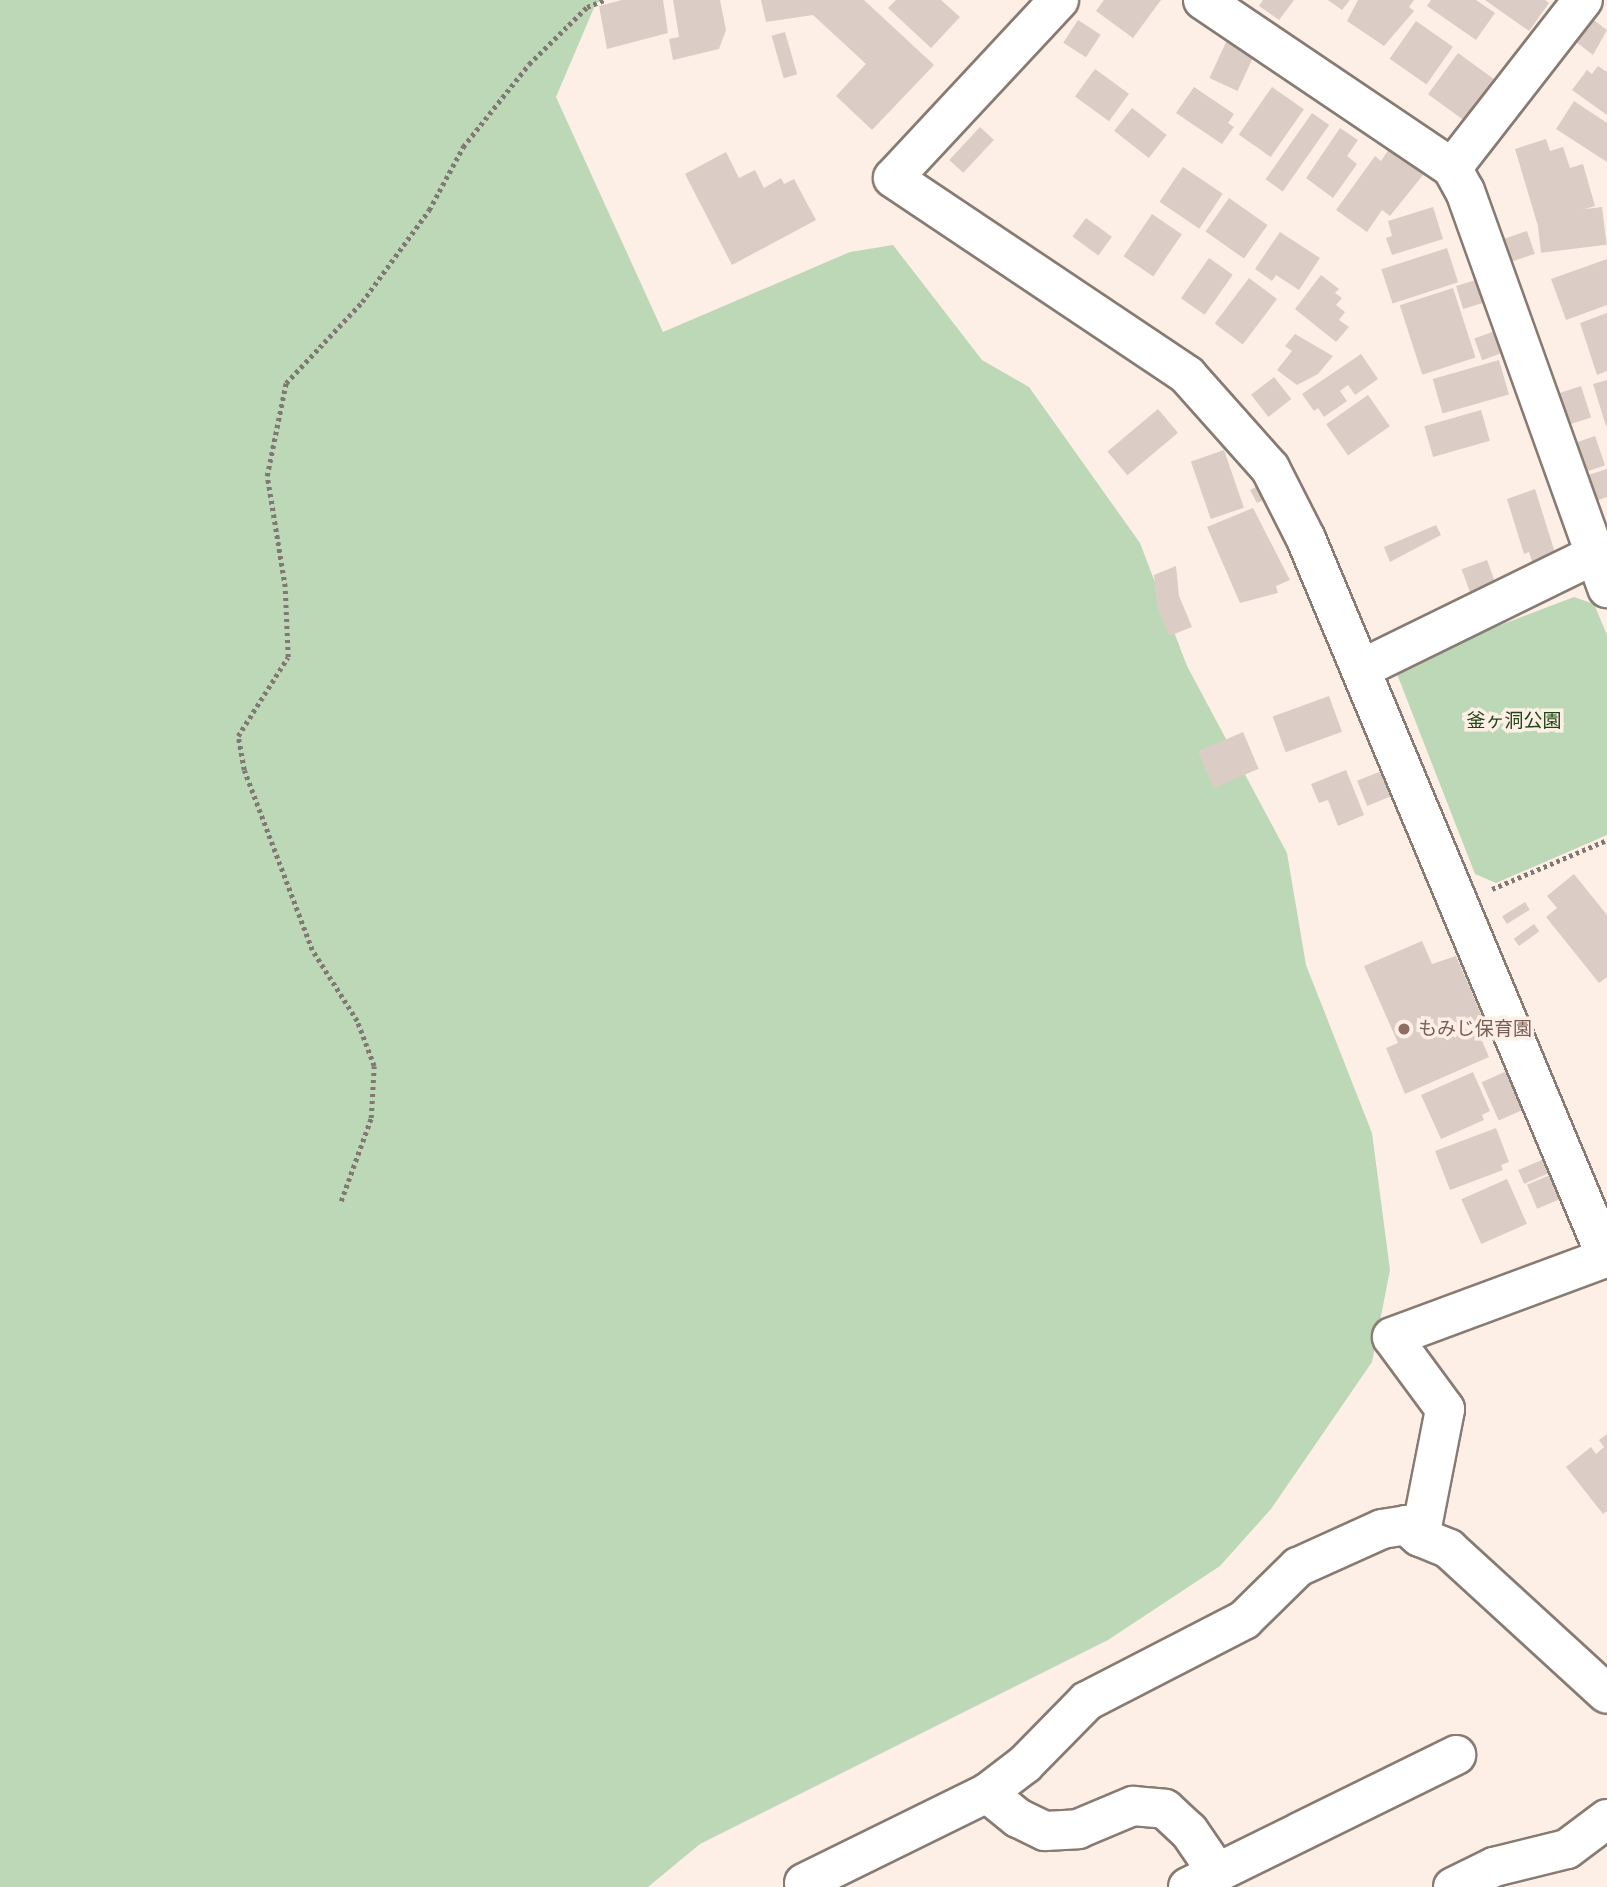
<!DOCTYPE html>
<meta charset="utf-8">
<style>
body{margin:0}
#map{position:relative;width:1607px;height:1887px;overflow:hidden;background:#fdefe6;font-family:Raleway,"Noto Sans JP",sans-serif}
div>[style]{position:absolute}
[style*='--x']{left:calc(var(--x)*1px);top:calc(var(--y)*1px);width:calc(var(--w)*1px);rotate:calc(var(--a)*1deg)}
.green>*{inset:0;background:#bcd8b6}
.building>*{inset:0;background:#dbcdc5;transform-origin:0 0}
.path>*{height:4.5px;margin-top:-2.25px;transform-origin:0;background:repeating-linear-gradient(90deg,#817873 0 3.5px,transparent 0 7px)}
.roads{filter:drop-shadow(2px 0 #877b73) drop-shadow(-2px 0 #877b73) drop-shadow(0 2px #877b73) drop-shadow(0 -2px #877b73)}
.minor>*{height:38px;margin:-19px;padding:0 19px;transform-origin:19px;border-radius:19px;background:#fff}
.dots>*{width:19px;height:19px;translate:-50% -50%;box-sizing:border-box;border:4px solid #fdefe6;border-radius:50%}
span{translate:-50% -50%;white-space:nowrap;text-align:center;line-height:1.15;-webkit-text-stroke:7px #fdefe6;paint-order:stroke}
.park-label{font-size:19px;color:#1d4715}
.education-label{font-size:19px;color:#785e54}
.left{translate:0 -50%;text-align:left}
</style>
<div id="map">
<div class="green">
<div style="clip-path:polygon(0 0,605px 0,596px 3px,556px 97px,663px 332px,850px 252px,893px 245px,982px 360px,1029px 387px,1140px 543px,1187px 666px,1287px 853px,1306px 965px,1372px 1133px,1390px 1270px,1372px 1362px,1271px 1509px,1220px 1566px,1108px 1640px,700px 1844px,648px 1887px,0 1887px)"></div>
<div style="clip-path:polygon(1574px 597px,1594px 604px,1607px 635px,1607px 835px,1496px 883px,1475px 874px,1397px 674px,1406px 661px)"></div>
</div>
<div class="building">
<div style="clip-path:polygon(622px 0,663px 0,668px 33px,607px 49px,599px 6px)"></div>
<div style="clip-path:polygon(673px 0,720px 0,726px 30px,719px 49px,673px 60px,669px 39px,679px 37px)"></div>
<div style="clip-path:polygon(761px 0,864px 0,934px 65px,872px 130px,836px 96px,866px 64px,813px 15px,766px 22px)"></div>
<div style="clip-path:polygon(896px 0,941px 0,960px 17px,931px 48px,888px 8px)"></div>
<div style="clip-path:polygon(1104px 0,1161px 0,1133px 38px,1096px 11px)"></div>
<div style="clip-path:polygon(1263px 0,1294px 0,1279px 20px,1259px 6px)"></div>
<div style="clip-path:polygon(1328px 0,1350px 0,1342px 10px)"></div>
<div style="clip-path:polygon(1358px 0,1414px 0,1409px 7px,1414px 11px,1384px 46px,1347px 21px)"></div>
<div style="clip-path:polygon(1431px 0,1476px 0,1495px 13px,1476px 40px,1427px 6px)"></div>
<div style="clip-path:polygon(1485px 0,1545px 0,1549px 3px,1529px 31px)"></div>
<div style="clip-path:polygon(1587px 15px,1607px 30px,1593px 55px,1571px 38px)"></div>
<div style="left:1078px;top:20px;width:27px;height:27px;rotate:33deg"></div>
<div style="left:1416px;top:21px;width:45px;height:46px;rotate:35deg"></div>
<div style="left:785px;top:32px;width:44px;height:14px;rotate:74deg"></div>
<div style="left:1228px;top:38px;width:31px;height:44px;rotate:25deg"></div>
<div style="left:1458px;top:53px;width:49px;height:51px;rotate:36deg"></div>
<div style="clip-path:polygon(1598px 66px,1607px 72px,1607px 115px,1572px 90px,1587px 70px,1592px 74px)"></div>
<div style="left:1095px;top:69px;width:42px;height:34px;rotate:36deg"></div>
<div style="clip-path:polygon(1194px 87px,1234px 114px,1228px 123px,1234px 127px,1222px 144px,1176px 113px)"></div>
<div style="left:1272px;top:87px;width:39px;height:58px;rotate:35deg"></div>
<div style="clip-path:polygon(1574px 101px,1607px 123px,1607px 162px,1556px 129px)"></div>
<div style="left:1132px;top:108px;width:44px;height:29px;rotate:38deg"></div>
<div style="left:1312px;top:113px;width:21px;height:81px;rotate:35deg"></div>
<div style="left:980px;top:127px;width:19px;height:45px;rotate:43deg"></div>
<div style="clip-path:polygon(1340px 128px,1358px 140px,1347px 156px,1357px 164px,1333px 198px,1306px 178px)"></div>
<div style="clip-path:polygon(1546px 139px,1550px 151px,1563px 147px,1570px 168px,1583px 164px,1595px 206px,1537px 223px,1515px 149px)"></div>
<div style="clip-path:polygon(1395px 140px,1431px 165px,1390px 216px,1382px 210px,1367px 232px,1336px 210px,1375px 156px,1381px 161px)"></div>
<div style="clip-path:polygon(726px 152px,739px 178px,755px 170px,764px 188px,781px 178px,784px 184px,794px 179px,816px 220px,732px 265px,685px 174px)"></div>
<div style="left:1183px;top:167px;width:48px;height:42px;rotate:34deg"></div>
<div style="left:1229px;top:198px;width:47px;height:41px;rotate:35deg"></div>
<div style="clip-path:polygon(1433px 207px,1443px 239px,1392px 255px,1386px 238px,1392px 236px,1388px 221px)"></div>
<div style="left:1602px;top:207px;width:38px;height:66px;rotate:83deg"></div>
<div style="left:1152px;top:214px;width:36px;height:51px;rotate:34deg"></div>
<div style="left:1086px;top:218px;width:32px;height:23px;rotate:36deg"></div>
<div style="left:1527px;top:231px;width:24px;height:28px;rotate:71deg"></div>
<div style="clip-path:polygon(1280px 232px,1320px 258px,1299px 290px,1276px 275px,1272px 281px,1255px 269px)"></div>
<div style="left:1447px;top:248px;width:36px;height:69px;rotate:72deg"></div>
<div style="left:1209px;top:258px;width:29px;height:49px;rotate:35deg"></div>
<div style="clip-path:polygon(1607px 259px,1607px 305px,1566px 320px,1551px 279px)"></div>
<div style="clip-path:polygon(1321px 275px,1339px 289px,1335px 293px,1342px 298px,1336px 305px,1345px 312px,1339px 320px,1349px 327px,1336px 342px,1295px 309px)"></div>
<div style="left:1249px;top:278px;width:35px;height:57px;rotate:37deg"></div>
<div style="left:1479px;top:279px;width:24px;height:24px;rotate:73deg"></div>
<div style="left:1453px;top:288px;width:73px;height:56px;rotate:72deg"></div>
<div style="clip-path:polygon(1607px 313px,1607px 371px,1597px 375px,1580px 323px)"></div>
<div style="left:1495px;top:331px;width:23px;height:22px;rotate:70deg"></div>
<div style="clip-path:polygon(1295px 334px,1333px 356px,1318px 374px,1297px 385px,1277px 370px,1292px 351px,1285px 346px)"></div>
<div style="clip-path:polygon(1361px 354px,1378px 379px,1355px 395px,1348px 385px,1340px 391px,1347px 401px,1324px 417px,1318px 408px,1314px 411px,1302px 394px)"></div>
<div style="left:1499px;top:360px;width:36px;height:69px;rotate:74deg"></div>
<div style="left:1274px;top:377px;width:28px;height:29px;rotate:52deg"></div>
<div style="clip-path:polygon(1607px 380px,1607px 426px,1606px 426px,1593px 384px)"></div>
<div style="left:1581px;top:386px;width:33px;height:28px;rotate:72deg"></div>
<div style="left:1368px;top:395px;width:38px;height:51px;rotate:55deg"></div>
<div style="left:1158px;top:409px;width:31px;height:66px;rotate:50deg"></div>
<div style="left:1481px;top:410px;width:32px;height:59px;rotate:74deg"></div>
<div style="left:1595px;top:436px;width:31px;height:26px;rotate:71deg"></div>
<div style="left:1224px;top:450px;width:61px;height:35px;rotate:71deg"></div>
<div style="clip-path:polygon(1607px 469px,1607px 497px,1593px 502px,1585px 476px)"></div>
<div style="clip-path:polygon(1258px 486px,1266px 499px,1257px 503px,1250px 490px)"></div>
<div style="clip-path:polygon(1535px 489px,1556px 556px,1533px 564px,1529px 552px,1524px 554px,1507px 499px)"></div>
<div style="clip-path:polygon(1253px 508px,1290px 580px,1276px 586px,1278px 593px,1240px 603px,1207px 527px)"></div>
<div style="clip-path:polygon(1436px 525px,1441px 535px,1390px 562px,1384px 547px)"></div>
<div style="left:1487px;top:560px;width:27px;height:27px;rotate:70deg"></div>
<div style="clip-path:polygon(1176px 566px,1179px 596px,1192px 627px,1169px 636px,1157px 605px,1154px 575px)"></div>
<div style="left:1329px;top:696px;width:38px;height:60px;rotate:70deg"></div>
<div style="left:1243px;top:732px;width:40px;height:49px;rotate:67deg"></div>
<div style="clip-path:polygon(1346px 770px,1364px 815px,1338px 826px,1328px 800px,1319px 803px,1311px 784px)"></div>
<div style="left:1384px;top:770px;width:27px;height:29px;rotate:68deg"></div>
<div style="clip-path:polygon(1574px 874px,1607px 915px,1607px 977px,1599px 983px,1546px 917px,1557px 908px,1547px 896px)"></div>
<div style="left:1525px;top:902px;width:9px;height:27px;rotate:58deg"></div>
<div style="left:1534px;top:924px;width:9px;height:25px;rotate:54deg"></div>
<div style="clip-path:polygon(1422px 941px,1432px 964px,1456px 956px,1484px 1021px,1475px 1025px,1489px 1057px,1405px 1094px,1386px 1048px,1398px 1043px,1364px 966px)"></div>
<div style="left:1509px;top:1070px;width:42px;height:30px;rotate:66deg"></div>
<div style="clip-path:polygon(1473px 1072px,1490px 1111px,1482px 1115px,1484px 1120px,1441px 1139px,1421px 1095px)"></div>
<div style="clip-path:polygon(1496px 1128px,1509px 1162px,1501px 1165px,1503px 1170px,1450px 1190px,1435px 1151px)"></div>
<div style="left:1544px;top:1159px;width:15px;height:28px;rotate:67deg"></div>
<div style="left:1550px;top:1175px;width:26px;height:25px;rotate:67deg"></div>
<div style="left:1507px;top:1179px;width:49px;height:50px;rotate:66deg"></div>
<div style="clip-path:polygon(1607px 1434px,1607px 1511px,1603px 1514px,1566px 1467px,1591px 1447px,1596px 1454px,1604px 1447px,1599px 1440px)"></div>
</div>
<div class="path">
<div style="--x:1492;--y:889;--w:125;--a:-23.1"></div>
<div style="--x:341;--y:1201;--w:88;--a:-70.1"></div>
<div style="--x:371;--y:1118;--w:52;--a:-86.7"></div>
<div style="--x:374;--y:1066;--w:48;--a:-110.7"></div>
<div style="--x:357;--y:1021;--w:84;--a:-122.4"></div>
<div style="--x:312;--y:950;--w:192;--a:-110.7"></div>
<div style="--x:244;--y:770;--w:35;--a:-100"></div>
<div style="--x:238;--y:736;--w:93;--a:-57.7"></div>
<div style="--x:288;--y:657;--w:70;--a:-92.5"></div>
<div style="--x:285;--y:587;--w:112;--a:-99.2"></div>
<div style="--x:267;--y:476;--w:95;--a:-78.5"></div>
<div style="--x:286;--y:383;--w:111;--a:-46.8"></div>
<div style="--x:362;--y:302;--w:114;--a:-53.9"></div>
<div style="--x:429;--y:210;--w:72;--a:-61.6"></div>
<div style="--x:463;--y:147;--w:106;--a:-51.5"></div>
<div style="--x:529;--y:64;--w:81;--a:-44.5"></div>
<div style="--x:587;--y:7;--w:18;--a:-22"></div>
</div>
<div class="roads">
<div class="minor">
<div style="--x:1059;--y:0;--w:243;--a:133"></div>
<div style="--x:893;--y:178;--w:354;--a:33.8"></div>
<div style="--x:1187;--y:375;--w:125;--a:48.3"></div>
<div style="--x:1270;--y:468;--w:80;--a:63.1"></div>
<div style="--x:1306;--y:539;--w:780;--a:67.31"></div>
<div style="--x:1203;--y:0;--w:300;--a:34"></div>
<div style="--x:1452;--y:168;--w:26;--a:61"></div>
<div style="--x:1465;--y:191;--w:422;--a:70.3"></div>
<div style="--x:1452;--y:168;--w:213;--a:-52.1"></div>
<div style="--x:1361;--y:669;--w:259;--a:-26.1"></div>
<div style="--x:1420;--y:1537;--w:130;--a:-78.9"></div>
<div style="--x:1445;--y:1409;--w:89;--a:-126.4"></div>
<div style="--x:1392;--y:1337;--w:228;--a:-20.3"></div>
<div style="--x:987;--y:1793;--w:40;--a:39"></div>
<div style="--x:1018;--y:1818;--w:30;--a:26"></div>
<div style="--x:1045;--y:1831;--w:33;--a:-3"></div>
<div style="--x:1078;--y:1829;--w:60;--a:-22.7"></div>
<div style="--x:1133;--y:1806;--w:32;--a:5"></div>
<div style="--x:1165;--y:1809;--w:33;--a:43"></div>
<div style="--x:1189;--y:1831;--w:50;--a:55.7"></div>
<div style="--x:804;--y:1883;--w:204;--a:-26.2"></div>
<div style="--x:987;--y:1793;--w:48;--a:-37.3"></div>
<div style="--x:1025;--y:1764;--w:88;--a:-45.5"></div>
<div style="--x:1087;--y:1701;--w:177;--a:-27.3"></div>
<div style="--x:1244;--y:1620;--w:76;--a:-44.5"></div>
<div style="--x:1298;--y:1567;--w:92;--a:-24.3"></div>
<div style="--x:1382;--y:1529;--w:24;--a:-9"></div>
<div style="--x:1406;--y:1525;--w:18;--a:41"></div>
<div style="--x:1420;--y:1537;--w:31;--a:22"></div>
<div style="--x:1449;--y:1549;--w:214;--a:42.5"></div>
<div style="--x:1188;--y:1887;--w:299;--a:-26.2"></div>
<div style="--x:1453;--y:1887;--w:46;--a:-26"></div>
<div style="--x:1494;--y:1867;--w:75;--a:-13.9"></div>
<div style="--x:1567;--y:1849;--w:50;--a:-36.9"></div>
</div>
</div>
<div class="dots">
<div style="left:1404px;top:1029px;background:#8d6e63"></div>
</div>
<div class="park-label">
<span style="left:1514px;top:721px">釜ヶ洞公園</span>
</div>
<div class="education-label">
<span class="left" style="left:1418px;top:1029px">もみじ保育園</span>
</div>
</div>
